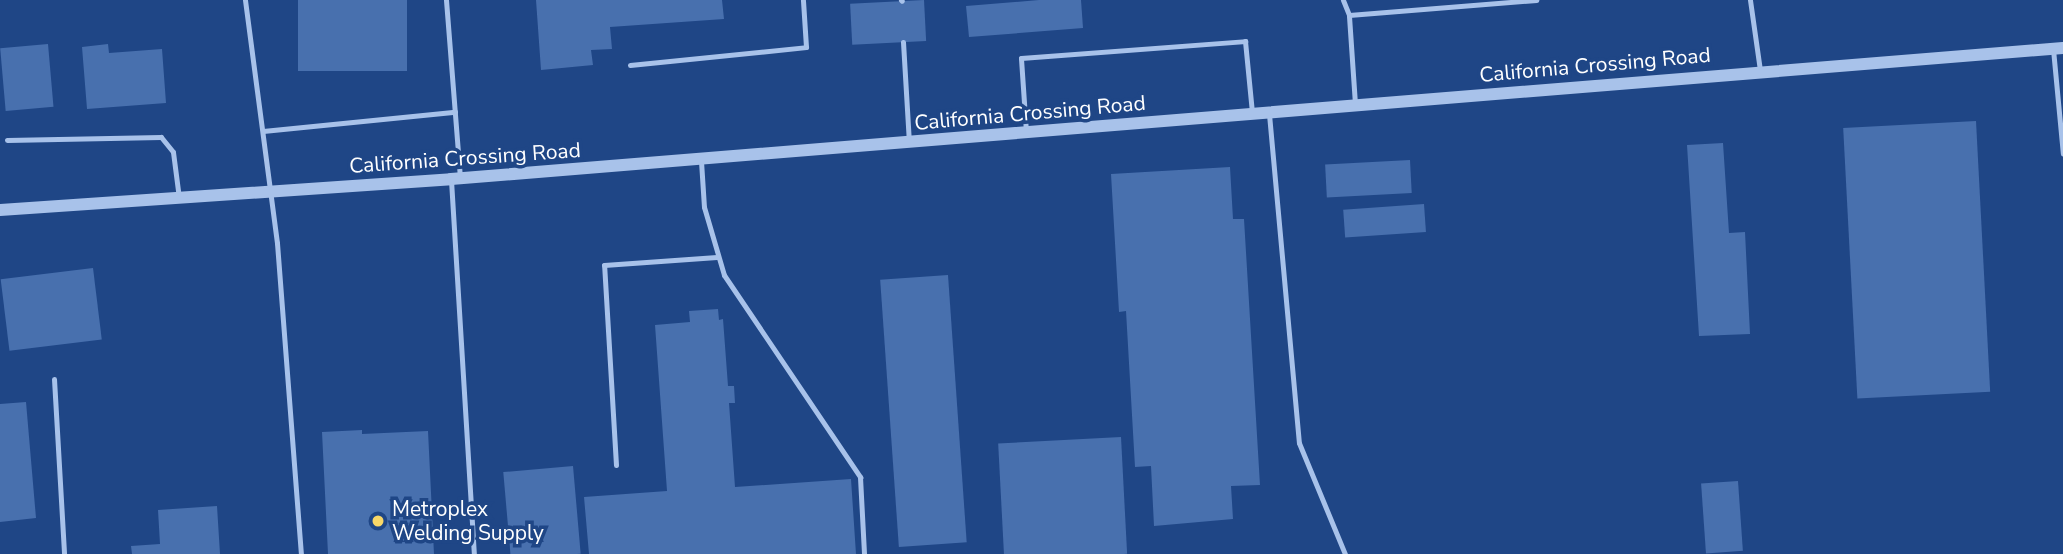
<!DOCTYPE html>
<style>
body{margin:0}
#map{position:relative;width:2063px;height:554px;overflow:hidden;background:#1f4686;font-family:"Nunito Sans",sans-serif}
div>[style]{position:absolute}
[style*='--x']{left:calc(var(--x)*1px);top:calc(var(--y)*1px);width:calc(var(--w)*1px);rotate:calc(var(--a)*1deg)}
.building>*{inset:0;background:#4870ae;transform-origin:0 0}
.service>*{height:5px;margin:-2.5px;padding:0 2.5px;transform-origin:2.5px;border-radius:2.5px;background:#a8c2ea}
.tertiary>*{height:12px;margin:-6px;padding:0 6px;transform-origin:6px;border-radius:6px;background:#a8c2ea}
.dots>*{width:19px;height:19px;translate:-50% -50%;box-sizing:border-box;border:4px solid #1f4686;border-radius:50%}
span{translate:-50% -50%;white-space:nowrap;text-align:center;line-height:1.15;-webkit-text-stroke:7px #1f4686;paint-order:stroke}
.street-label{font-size:21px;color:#fff}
.poi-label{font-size:21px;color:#fff}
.left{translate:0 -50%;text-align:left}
</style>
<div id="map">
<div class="building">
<div style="left:298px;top:0;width:109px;height:71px"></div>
<div style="clip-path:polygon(536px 0,722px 0,724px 19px,610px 27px,612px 49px,591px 50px,593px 65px,541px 70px)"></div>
<div style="left:924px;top:0;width:41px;height:74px;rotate:87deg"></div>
<div style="clip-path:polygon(1039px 0,1081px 0,1083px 28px,969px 37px,966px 6px)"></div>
<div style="left:48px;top:44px;width:63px;height:48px;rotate:85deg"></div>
<div style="clip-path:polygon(108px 44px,109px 53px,162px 49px,166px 103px,87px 109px,82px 47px)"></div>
<div style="left:1976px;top:121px;width:271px;height:133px;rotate:87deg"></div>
<div style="clip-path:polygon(1723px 143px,1729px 233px,1745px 232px,1750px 334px,1699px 336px,1687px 145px)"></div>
<div style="left:1410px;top:160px;width:33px;height:85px;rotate:87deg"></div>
<div style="clip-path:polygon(1230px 167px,1233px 219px,1244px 219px,1260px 485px,1231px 486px,1233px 519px,1154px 526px,1151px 466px,1135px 467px,1126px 311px,1119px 312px,1111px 174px)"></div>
<div style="left:1424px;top:204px;width:28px;height:81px;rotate:86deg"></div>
<div style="left:93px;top:268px;width:72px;height:93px;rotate:83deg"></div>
<div style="left:948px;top:275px;width:268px;height:68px;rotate:86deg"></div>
<div style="clip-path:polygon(718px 309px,719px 320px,723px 319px,728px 386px,734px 386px,735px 403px,729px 403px,735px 487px,851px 479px,856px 554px,589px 554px,584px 497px,667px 491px,655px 325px,690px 322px,689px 311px)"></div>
<div style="clip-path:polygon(26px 402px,36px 518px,0 522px,0 404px)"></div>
<div style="clip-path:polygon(362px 430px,362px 434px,428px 431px,434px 554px,328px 554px,322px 432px)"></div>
<div style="left:1121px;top:437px;width:117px;height:123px;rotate:87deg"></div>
<div style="left:573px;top:466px;width:88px;height:70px;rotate:85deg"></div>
<div style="left:1738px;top:481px;width:70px;height:37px;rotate:86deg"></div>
<div style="clip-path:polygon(217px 506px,220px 554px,132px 554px,131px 546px,160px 544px,158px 510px)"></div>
</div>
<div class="service">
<div style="--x:245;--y:0;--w:245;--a:82.5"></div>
<div style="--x:277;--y:243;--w:312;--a:85.6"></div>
<div style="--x:446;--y:0;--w:179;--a:85.5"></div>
<div style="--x:901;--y:0;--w:1;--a:45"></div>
<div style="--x:1343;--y:0;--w:16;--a:68"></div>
<div style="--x:1750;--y:0;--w:71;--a:81.9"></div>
<div style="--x:903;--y:42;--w:101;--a:86.6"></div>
<div style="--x:2053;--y:49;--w:105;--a:84.6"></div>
<div style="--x:630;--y:65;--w:177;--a:-5.8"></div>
<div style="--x:806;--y:47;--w:47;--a:-93.7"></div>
<div style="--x:1355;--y:104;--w:89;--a:-93.9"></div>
<div style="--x:1349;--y:15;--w:188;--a:-4.6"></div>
<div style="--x:1269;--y:114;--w:330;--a:84.8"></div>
<div style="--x:1299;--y:443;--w:120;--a:67.5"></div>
<div style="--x:263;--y:131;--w:193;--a:-5.7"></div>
<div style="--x:1026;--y:132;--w:74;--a:-93.9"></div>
<div style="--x:1021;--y:58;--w:225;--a:-4.3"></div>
<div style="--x:1245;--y:41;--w:71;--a:84.4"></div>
<div style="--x:7;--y:140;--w:154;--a:-1.1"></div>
<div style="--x:161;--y:137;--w:19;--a:51"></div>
<div style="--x:173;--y:152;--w:46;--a:82.6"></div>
<div style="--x:701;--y:161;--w:46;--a:86.3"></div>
<div style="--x:704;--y:207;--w:71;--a:73.6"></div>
<div style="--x:724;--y:275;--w:244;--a:56"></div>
<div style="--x:860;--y:477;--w:77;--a:87"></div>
<div style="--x:451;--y:180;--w:375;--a:86.5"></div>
<div style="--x:54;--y:379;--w:175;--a:86.7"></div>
<div style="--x:616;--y:465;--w:200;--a:-93.4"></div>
<div style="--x:604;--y:265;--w:113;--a:-4"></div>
</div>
<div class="tertiary">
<div style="--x:0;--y:210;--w:452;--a:-3.9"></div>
<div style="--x:451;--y:179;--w:1617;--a:-4.65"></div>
</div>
<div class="dots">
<div style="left:378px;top:521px;background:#f8d768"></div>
</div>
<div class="street-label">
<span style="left:1595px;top:65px;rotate:-5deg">California Crossing Road</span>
<span style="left:1030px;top:113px;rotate:-5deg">California Crossing Road</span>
<span style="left:465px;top:158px;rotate:-4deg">California Crossing Road</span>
</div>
<div class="poi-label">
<span class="left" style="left:392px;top:521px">Metroplex<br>Welding Supply</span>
</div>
</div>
